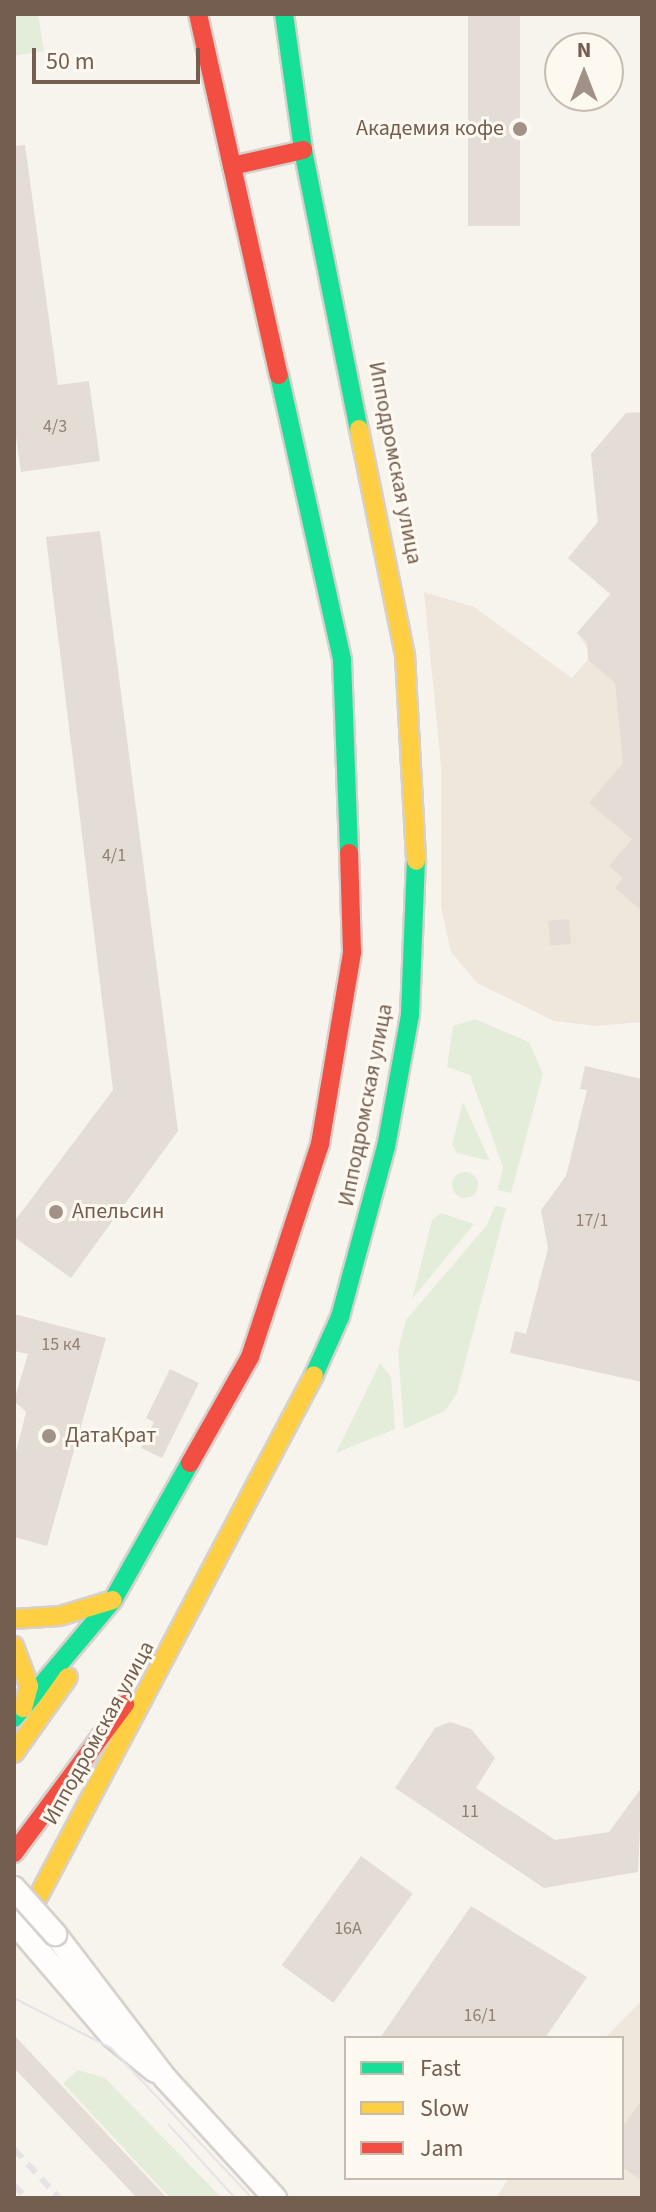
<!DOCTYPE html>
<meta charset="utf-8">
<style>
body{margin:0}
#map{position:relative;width:656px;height:2212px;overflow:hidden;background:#f7f4ee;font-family:"Source Sans 3",sans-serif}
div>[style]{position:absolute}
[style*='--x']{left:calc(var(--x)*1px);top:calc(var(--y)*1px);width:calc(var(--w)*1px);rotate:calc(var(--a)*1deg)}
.residential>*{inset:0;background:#efe7dc}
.green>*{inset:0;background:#e4edda}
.round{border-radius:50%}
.building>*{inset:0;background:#e3ddd5;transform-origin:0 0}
.roads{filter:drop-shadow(2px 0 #d6d1cc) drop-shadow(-2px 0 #d6d1cc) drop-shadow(0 2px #d6d1cc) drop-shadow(0 -2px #d6d1cc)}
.street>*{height:22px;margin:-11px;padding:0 11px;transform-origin:11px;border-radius:11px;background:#fefdfc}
.fast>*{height:18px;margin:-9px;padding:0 9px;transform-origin:9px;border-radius:9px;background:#16e098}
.slow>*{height:18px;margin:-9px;padding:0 9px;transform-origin:9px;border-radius:9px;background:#ffcf43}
.jam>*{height:18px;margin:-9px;padding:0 9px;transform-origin:9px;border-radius:9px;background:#f24e42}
.tram>*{height:2px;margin:-1px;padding:0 1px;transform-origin:1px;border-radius:1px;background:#e5e3e5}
.rail>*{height:6px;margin-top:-3px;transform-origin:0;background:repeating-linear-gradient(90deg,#e5e3e5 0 12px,transparent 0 20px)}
.bridges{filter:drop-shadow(2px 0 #d6d1cc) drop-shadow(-2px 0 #d6d1cc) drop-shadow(0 2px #d6d1cc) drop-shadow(0 -2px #d6d1cc)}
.street-bridge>*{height:22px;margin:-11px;padding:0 11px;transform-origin:11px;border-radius:11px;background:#fefdfc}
.dots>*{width:22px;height:22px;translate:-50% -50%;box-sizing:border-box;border:4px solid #fdf9f0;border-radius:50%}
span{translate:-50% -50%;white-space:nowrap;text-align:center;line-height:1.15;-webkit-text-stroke:6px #fdf9f0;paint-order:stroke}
.number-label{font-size:18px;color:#918073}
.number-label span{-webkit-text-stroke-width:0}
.poi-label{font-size:22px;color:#735e4f}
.right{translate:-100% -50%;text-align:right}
.left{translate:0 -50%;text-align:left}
.street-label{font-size:22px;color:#735e4f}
.frame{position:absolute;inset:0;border:16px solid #735e4f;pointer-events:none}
.legend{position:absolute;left:344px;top:2036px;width:280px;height:144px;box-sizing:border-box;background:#fdf9f0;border:2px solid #c6bbb0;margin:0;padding:10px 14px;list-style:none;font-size:24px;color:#735e4f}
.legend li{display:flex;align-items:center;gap:16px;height:40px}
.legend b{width:40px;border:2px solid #c6bbb0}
.north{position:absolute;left:544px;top:32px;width:80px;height:80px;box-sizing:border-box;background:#fdf9f0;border:2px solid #c6bbb0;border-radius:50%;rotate:0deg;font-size:22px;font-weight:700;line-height:32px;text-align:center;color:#735e4f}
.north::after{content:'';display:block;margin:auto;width:28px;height:36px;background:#a19287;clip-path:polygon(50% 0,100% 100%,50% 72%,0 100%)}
.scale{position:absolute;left:32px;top:48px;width:168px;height:36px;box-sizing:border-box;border:4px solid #735e4f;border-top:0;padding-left:10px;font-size:24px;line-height:28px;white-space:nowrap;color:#735e4f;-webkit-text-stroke:6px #fdf9f0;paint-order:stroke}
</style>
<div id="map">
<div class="residential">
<div style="clip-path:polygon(642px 412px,642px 1022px,596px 1026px,554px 1021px,477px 983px,451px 952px,441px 907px,441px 766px,424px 592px,474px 607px,572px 678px,592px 655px,577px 633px,610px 594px,568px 558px,598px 522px,591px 454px,626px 413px)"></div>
<div style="clip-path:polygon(642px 2000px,642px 2198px,496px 2198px,509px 2178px,622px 2178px,622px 2038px,605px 2038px)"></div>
</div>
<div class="green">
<div style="clip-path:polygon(14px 14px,38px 14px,44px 51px,14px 56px)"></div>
<div style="clip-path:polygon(475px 1019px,529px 1042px,543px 1074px,511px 1193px,498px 1190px,503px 1167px,470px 1075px,447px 1067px,453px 1026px)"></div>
<div style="clip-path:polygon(463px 1102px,490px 1161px,457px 1153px,452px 1144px)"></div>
<div class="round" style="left:452px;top:1172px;width:26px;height:26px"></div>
<div style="clip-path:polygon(495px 1206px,506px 1208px,457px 1393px,445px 1411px,404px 1429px,398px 1351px,406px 1320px,487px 1225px)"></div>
<div style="clip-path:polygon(441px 1213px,474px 1224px,412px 1299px,432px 1220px)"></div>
<div style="clip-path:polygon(380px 1363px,391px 1377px,395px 1429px,336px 1453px)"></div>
<div style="clip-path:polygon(78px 2070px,105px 2078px,222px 2198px,170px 2198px,63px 2083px)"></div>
</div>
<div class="building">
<div style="left:468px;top:14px;width:52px;height:212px"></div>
<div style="clip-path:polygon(25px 145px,58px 385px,89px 381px,100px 461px,21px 472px,14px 422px,14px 146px)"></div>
<div style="clip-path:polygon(642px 412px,642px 911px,615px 888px,623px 878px,609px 866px,632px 839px,589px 803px,623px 763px,615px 683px,588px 660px,587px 642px,577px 633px,611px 594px,568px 558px,598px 522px,591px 454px,626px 413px)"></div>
<div style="clip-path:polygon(100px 531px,178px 1131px,71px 1278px,14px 1237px,14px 1222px,113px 1090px,46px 537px)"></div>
<div style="left:569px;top:919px;width:25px;height:21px;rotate:85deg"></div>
<div style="clip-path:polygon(585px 1066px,642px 1079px,642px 1382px,510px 1353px,515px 1331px,526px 1334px,548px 1248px,541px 1210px,566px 1176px,587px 1090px,580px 1089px)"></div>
<div style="clip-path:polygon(14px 1314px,106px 1338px,47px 1546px,14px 1537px,14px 1460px,26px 1412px,14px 1401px,28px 1354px,14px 1351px)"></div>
<div style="clip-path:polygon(170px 1369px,199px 1383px,162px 1458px,141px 1448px,154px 1422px,146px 1418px)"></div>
<div style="clip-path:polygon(450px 1722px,471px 1729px,495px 1758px,476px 1788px,555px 1840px,609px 1832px,642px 1787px,638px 1872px,544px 1888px,395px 1788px,435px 1728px)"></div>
<div style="left:361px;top:1856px;width:64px;height:135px;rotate:36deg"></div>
<div style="clip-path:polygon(471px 1906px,587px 1977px,545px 2038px,380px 2038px)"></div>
<div style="clip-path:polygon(14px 2035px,167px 2198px,137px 2198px,14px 2068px)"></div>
<div style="clip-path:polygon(642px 2100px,642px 2181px,622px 2167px,622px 2127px)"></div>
</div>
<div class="roads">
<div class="street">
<div style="--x:14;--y:1922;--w:149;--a:49.4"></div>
<div style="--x:111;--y:2035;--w:57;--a:39.3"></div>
<div style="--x:55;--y:1934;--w:183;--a:52.6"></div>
<div style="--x:166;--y:2079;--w:161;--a:47.5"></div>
</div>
<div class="fast">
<div style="--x:284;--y:14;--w:137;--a:82"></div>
<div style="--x:303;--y:150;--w:285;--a:78.7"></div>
<div style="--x:279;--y:375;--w:292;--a:77.5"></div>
<div style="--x:342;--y:660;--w:193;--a:87.9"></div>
<div style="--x:314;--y:1375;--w:64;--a:-65.9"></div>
<div style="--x:340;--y:1317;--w:176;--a:-74.9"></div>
<div style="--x:386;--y:1147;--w:134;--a:-79.7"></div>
<div style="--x:410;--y:1015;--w:154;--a:-87.8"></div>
<div style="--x:14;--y:1718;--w:154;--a:-50"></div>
<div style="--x:113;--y:1600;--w:157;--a:-60.7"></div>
</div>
<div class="slow">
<div style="--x:359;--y:429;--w:231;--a:78.5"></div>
<div style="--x:405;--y:655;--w:206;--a:86.9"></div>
<div style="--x:14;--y:1619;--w:46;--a:-3.7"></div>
<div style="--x:60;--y:1616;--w:55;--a:-16.8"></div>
<div style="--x:14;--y:1646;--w:43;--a:69.4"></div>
<div style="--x:29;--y:1686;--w:23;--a:105"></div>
<div style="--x:14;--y:1753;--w:93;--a:-54.6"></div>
<div style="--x:38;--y:1897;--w:590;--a:-62.13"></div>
</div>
<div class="jam">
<div style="--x:198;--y:14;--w:370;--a:77.4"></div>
<div style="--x:232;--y:166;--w:73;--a:-12.7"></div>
<div style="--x:190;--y:1463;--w:122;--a:-60.5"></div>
<div style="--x:250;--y:1357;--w:224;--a:-71.8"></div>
<div style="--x:320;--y:1144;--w:195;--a:-80.5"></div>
<div style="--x:352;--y:952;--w:99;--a:-91.7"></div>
<div style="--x:14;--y:1853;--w:186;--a:-53.3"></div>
</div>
</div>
<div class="tram">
<div style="--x:14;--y:1998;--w:109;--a:27.3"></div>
<div style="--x:111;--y:2048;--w:206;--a:46.8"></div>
<div style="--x:169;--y:2125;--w:98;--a:47.9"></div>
</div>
<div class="rail">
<div style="--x:14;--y:2149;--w:67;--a:47.4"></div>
<div style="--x:14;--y:2185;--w:18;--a:47"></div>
</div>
<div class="bridges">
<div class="street-bridge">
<div style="--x:14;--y:1888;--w:62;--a:48.3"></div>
</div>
</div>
<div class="dots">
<div style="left:520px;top:129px;background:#a19287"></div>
<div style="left:56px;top:1212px;background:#a19287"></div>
<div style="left:49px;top:1436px;background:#a19287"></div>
</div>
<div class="number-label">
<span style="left:55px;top:427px">4/3</span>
<span style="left:114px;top:856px">4/1</span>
<span style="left:592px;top:1221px">17/1</span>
<span style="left:61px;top:1345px">15 к4</span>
<span style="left:470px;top:1812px">11</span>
<span style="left:348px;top:1929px">16А</span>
<span style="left:480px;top:2016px">16/1</span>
</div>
<div class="poi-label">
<span class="right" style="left:504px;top:129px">Академия кофе</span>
<span class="left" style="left:72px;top:1212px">Апельсин</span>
<span class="left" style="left:65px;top:1436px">ДатаКрат</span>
</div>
<div class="street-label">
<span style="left:395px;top:463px;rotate:79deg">Ипподромская улица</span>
<span style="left:366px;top:1105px;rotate:-79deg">Ипподромская улица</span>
<span style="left:99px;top:1733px;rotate:-61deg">Ипподромская улица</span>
</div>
<div class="frame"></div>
<ul class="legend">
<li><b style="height:10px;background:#16e098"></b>Fast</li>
<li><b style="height:10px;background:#ffcf43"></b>Slow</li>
<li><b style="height:10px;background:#f24e42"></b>Jam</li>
</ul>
<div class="north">N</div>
<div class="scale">50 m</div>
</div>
